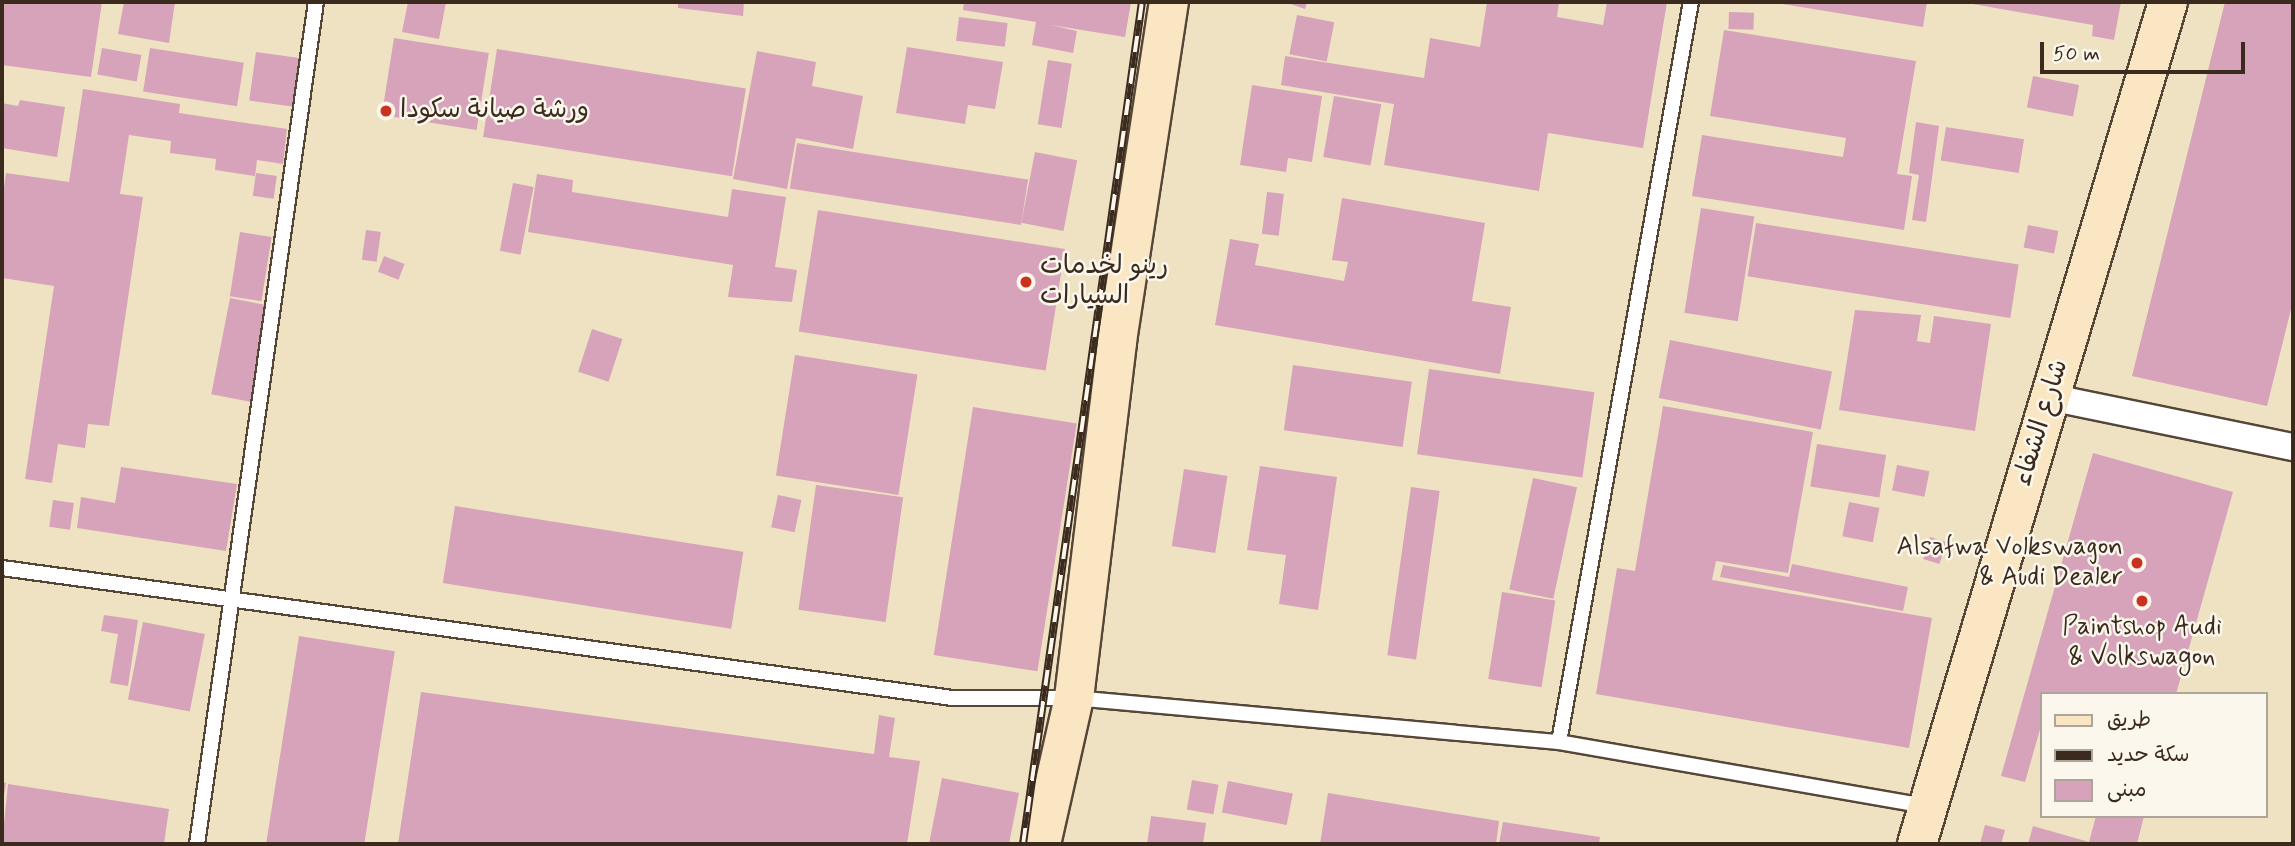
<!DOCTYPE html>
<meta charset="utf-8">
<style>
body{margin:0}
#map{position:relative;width:2295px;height:846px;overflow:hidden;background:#eee2c2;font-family:Mynerve,"Playpen Sans Arabic",sans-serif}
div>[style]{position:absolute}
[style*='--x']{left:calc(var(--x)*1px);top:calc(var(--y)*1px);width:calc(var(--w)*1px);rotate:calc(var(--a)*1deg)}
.building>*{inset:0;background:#d7a3ba;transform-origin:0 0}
.roads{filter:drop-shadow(2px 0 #564637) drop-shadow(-2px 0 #564637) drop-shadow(0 2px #564637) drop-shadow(0 -2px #564637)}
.lane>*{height:14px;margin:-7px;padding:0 7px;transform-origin:7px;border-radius:7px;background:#fff}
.street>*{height:26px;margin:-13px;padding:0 13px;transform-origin:13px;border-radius:13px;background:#fff}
.secondary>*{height:38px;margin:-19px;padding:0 19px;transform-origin:19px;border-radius:19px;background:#fbe6c4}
.rail>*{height:8px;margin-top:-4px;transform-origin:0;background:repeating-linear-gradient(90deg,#fbf7ec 0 16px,#3b2a1e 0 32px);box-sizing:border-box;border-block:2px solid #3b2a1e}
.dots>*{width:19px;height:19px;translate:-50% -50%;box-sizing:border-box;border:4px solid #fbf7ec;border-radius:50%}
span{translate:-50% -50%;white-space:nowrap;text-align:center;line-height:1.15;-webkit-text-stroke:5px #fbf7ec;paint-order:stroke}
.poi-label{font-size:26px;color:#3b2a1e}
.left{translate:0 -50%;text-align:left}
.right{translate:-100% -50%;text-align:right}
.street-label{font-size:26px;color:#3b2a1e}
.frame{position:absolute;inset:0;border:4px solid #3b2a1e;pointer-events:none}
.legend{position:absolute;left:2040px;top:692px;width:228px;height:126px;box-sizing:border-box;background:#fbf7ec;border:2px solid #aea59a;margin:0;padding:9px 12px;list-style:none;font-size:21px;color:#3b2a1e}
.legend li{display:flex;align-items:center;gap:14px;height:35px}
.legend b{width:35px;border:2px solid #aea59a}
.scale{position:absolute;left:2040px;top:42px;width:205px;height:32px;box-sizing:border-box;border:4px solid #3b2a1e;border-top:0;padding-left:9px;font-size:21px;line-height:24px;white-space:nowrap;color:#3b2a1e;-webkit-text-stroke:5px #fbf7ec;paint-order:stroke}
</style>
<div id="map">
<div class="building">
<div style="clip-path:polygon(2px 2px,102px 2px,91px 77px,2px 65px)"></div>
<div style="clip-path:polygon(124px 2px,175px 2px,169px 43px,118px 34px)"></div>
<div style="clip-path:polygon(408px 2px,446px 2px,439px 39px,402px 32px)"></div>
<div style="clip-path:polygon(678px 2px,744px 2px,743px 16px,678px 8px)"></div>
<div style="clip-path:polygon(964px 2px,1131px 2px,1125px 37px,1051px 25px,1077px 31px,1073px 53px,1032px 45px,1036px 22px,963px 10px)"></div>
<div style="clip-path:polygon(1285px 2px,1307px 2px,1305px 9px)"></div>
<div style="clip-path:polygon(1487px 2px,1559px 2px,1557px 17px,1603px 25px,1607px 2px,1667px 2px,1643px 148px,1548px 133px,1539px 191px,1384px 165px,1394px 104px,1281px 85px,1285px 56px,1424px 78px,1430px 38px,1480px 47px)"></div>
<div style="clip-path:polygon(1770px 2px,1927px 2px,1923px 27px)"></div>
<div style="clip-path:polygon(2121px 2px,2114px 40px,2092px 36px,2093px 25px,1967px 3px)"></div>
<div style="clip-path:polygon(2225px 2px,2293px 2px,2293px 301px,2267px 406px,2132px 376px)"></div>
<div style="left:1729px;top:12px;width:25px;height:17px;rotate:2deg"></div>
<div style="left:1297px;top:15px;width:38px;height:40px;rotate:11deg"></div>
<div style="left:959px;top:17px;width:49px;height:24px;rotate:7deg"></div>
<div style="clip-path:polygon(1724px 30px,1916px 61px,1897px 174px,1912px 176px,1904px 230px,1692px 196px,1702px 135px,1843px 157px,1846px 138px,1710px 116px)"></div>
<div style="left:394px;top:38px;width:96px;height:78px;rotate:9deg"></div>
<div style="clip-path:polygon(907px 47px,1003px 62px,995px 109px,968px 105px,965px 124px,896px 113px)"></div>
<div style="left:102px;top:48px;width:40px;height:27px;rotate:10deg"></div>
<div style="left:150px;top:48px;width:95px;height:44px;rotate:9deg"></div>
<div style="left:497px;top:49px;width:252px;height:89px;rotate:9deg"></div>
<div style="clip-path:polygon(757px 51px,816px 62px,812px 86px,863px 96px,853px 149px,796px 138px,787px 189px,733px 179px)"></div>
<div style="left:256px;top:52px;width:49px;height:49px;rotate:8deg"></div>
<div style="left:1048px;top:60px;width:24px;height:65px;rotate:9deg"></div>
<div style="left:2033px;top:76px;width:47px;height:32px;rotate:11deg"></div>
<div style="clip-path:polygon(1252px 85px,1322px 96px,1312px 162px,1288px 158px,1286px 172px,1240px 165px)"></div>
<div style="clip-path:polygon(83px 89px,180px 104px,179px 113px,287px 129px,283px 164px,257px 160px,255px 176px,215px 170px,216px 159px,170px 153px,171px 141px,129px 135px,120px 194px,143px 197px,109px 426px,88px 424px,85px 448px,58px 444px,52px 483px,25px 479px,54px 286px,2px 278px,2px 202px,6px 173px,69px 182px)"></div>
<div style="left:1334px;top:96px;width:48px;height:62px;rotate:10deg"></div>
<div style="clip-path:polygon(20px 100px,65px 107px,57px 157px,2px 148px,2px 103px,18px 106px)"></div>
<div style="clip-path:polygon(1916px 122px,1939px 126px,1926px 222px,1912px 220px,1919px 175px,1909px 173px)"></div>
<div style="left:1946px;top:127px;width:79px;height:34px;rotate:9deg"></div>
<div style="left:797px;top:143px;width:234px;height:46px;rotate:9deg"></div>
<div style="left:1035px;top:152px;width:43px;height:72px;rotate:11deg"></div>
<div style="left:256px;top:173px;width:21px;height:23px;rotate:8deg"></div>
<div style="clip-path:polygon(537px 174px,573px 180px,572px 192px,728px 217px,732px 189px,786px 197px,775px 267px,797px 270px,792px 302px,728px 297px,733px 265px,528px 232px)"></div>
<div style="left:513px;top:183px;width:21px;height:69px;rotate:11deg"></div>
<div style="left:1267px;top:192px;width:17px;height:42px;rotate:7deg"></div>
<div style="clip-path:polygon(1342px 198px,1485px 223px,1472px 301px,1511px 307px,1500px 374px,1215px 325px,1230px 239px,1259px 244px,1255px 265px,1344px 281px,1348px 262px,1332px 260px)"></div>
<div style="left:1701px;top:208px;width:54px;height:106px;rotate:9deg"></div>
<div style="left:818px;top:210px;width:250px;height:123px;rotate:9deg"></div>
<div style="left:1756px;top:223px;width:266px;height:54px;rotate:9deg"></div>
<div style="left:2028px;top:225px;width:31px;height:23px;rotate:11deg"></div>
<div style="left:366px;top:230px;width:15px;height:30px;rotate:8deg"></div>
<div style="left:240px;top:232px;width:32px;height:65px;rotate:9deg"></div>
<div style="left:384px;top:256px;width:22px;height:17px;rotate:21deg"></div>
<div style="left:230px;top:298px;width:41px;height:98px;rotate:11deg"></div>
<div style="clip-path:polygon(1855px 310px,1921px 315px,1917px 341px,1930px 343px,1934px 316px,1991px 324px,1975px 431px,1839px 410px)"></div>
<div style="left:592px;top:329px;width:32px;height:45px;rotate:18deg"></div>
<div style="left:1670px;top:340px;width:165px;height:59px;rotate:11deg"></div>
<div style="left:795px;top:355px;width:124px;height:122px;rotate:9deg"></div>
<div style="left:1293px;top:365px;width:120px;height:66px;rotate:8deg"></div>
<div style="left:1429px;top:369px;width:167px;height:86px;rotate:8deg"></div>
<div style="clip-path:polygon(1663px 406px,1813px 432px,1788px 573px,1716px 561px,1712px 580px,1932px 618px,1909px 748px,1596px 694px,1617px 568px,1635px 571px)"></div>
<div style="left:973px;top:407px;width:105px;height:251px;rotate:9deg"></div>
<div style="left:1817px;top:444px;width:70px;height:43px;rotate:9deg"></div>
<div style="clip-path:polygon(2093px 453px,2233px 492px,2176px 694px,2041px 694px,2041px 726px,2025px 782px,2001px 776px)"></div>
<div style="left:1897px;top:465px;width:33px;height:26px;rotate:11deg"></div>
<div style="clip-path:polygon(1260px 466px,1337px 477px,1318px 610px,1279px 604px,1286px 555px,1247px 550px)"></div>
<div style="clip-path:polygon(121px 467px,237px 484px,226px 551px,77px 528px,81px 497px,115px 503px)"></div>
<div style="left:1184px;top:469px;width:44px;height:78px;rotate:9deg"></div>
<div style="left:1533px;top:478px;width:45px;height:114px;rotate:12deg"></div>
<div style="left:816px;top:485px;width:88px;height:126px;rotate:8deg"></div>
<div style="left:1411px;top:487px;width:29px;height:170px;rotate:8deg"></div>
<div style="left:778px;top:495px;width:24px;height:33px;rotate:12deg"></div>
<div style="left:53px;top:500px;width:21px;height:27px;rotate:8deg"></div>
<div style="left:1849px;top:502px;width:31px;height:35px;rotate:11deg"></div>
<div style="left:455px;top:506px;width:292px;height:78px;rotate:9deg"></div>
<div style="left:1930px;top:537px;width:17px;height:23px;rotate:17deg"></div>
<div style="clip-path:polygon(1792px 564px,1908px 587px,1903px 611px,1720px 577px,1723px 565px,1789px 577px)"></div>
<div style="left:1502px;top:592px;width:54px;height:88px;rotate:9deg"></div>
<div style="clip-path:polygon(104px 615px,138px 620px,128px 686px,110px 683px,118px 634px,101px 631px)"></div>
<div style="left:143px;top:622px;width:63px;height:79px;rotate:11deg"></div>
<div style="left:299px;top:636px;width:97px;height:211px;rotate:9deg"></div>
<div style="clip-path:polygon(421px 692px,874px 754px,879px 715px,895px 718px,889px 757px,920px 761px,907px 844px,398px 844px)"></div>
<div style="clip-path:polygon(942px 778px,1019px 793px,1009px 844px,929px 844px)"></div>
<div style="left:1192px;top:780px;width:27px;height:30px;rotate:10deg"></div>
<div style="left:1228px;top:781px;width:66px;height:32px;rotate:11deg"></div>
<div style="clip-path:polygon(2px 782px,6px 783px,3px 801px,2px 801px)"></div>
<div style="clip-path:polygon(8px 784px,169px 809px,164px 844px,2px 844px)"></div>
<div style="clip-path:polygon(1328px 793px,1499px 821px,1496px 844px,1320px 844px)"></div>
<div style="clip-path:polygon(1151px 816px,1206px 823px,1203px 844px,1147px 844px)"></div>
<div style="clip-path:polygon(2096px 816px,2144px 816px,2137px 844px,2028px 844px,2033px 826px,2089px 842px)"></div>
<div style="clip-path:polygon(1503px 822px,1600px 837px,1599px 844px,1499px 844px)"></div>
<div style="clip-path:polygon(1985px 825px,2005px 830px,2001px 844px,1980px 844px)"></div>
</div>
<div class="roads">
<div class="lane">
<div style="--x:2;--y:568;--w:959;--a:7.79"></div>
<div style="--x:952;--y:698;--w:122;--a:0"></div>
<div style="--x:1074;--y:698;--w:487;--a:5.2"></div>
<div style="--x:1559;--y:742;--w:373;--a:9.9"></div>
<div style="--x:1559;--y:742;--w:752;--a:-79.89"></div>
<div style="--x:197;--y:844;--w:850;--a:-81.96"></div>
</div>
<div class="street">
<div style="--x:2049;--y:397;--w:249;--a:11.6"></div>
</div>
<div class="secondary">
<div style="--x:1041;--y:844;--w:150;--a:-77.3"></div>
<div style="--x:1074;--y:698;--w:360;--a:-83.1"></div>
<div style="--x:1117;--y:341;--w:343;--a:-81.3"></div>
<div style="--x:1917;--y:844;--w:879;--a:-73.4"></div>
</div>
</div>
<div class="rail">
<div style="--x:1023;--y:844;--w:850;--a:-81.96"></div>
</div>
<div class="dots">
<div style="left:386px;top:111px;background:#c8321e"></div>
<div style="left:1026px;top:282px;background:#c8321e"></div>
<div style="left:2137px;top:563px;background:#c8321e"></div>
<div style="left:2142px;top:601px;background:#c8321e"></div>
</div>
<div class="poi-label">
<span class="left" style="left:400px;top:111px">ورشة صيانة سكودا</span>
<span class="left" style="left:1040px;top:282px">رينو لخدمات<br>السيارات</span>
<span class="right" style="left:2123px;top:563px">Alsafwa Volkswagon<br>&amp; Audi Dealer</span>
<span style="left:2142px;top:643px">Paintshop Audi<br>&amp; Volkswagon</span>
</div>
<div class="street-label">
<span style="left:2042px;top:423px;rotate:-73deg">شارع الشفاء</span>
</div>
<div class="frame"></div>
<ul class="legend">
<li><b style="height:9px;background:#fbe6c4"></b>طريق</li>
<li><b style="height:9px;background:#3b2a1e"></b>سكة حديد</li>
<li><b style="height:19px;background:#d7a3ba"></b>مبنى</li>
</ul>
<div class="scale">50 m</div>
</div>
